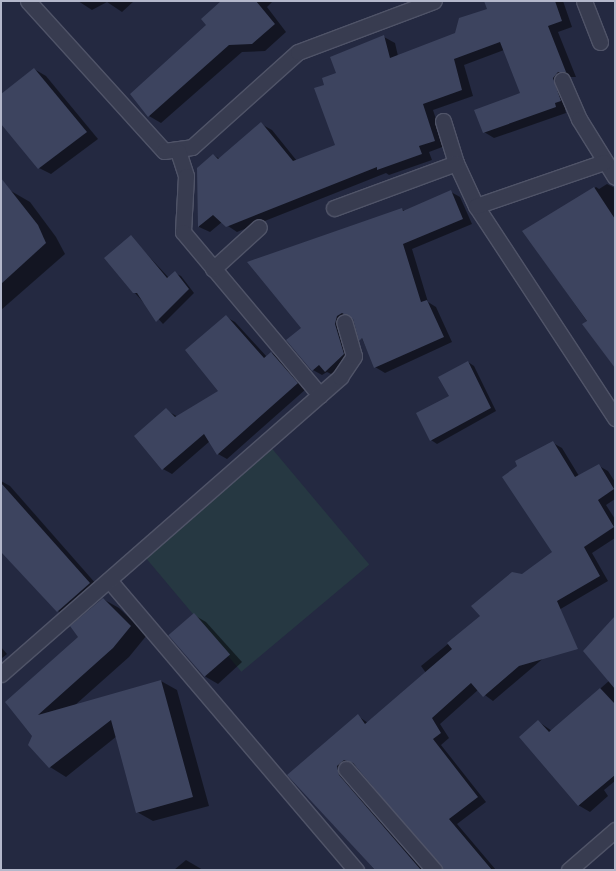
<!DOCTYPE html>
<style>
body{margin:0}
#map{position:relative;width:616px;height:871px;overflow:hidden;background:#242941;font-family:Karla,sans-serif}
div>[style]{position:absolute}
[style*='--x']{left:calc(var(--x)*1px);top:calc(var(--y)*1px);width:calc(var(--w)*1px);rotate:calc(var(--a)*1deg)}
.green>*{inset:0;background:#263842;transform-origin:0 0}
.shadow>*{inset:0;background:#0007}
.building>*{inset:0;background:#3d445f;transform-origin:0 0}
.roads{filter:drop-shadow(1px 0 #505468) drop-shadow(-1px 0 #505468) drop-shadow(0 1px #505468) drop-shadow(0 -1px #505468)}
.lane>*{height:15px;margin:-7.5px;padding:0 7.5px;transform-origin:7.5px;border-radius:7.5px;background:#383c50}
.street>*{height:15px;margin:-7.5px;padding:0 7.5px;transform-origin:7.5px;border-radius:7.5px;background:#383c50}
span{translate:-50% -50%;white-space:nowrap;text-align:center;line-height:1.15;-webkit-text-stroke:4px #1d2136;paint-order:stroke}
.frame{position:absolute;inset:0;border:2px solid #b4b8cb;pointer-events:none}
</style>
<div id="map">
<div class="green">
<div style="left:269px;top:445px;width:156px;height:167px;rotate:50deg"></div>
</div>
<div class="shadow">
<div style="clip-path:polygon(78px 1px,134px 1px,122px 12px,107px 2px,92px 10px)"></div>
<div style="clip-path:polygon(223px 1px,273px 1px,267px 7px,286px 32px,265px 51px,242px 52px,161px 123px,149px 116px)"></div>
<div style="clip-path:polygon(486px 1px,563px 1px,572px 27px,558px 32px,576px 77px,569px 77px,571px 107px,565px 109px,566px 113px,494px 138px,484px 132px,522px 94px,504px 50px,464px 65px,473px 96px,433px 110px,445px 146px,429px 152px,432px 160px,389px 175px,386px 173px,237px 232px,222px 222px,210px 232px,199px 227px,199px 169px,213px 155px,220px 159px,261px 124px,272px 130px,297px 161px,336px 146px,326px 85px,337px 74px,384px 37px,395px 43px,398px 56px,456px 34px,489px 9px)"></div>
<div style="clip-path:polygon(34px 69px,46px 76px,98px 139px,51px 174px,39px 168px)"></div>
<div style="clip-path:polygon(607px 184px,615px 188px,615px 361px,524px 232px,596px 187px,599px 189px)"></div>
<div style="clip-path:polygon(11px 191px,30px 202px,56px 237px,65px 254px,1px 310px,1px 199px)"></div>
<div style="clip-path:polygon(451px 192px,460px 197px,472px 224px,412px 249px,428px 302px,436px 307px,452px 342px,385px 373px,375px 367px,352px 317px,346px 321px,353px 360px,335px 376px,327px 372px,322px 375px,313px 370px,302px 328px,401px 209px,405px 211px)"></div>
<div style="clip-path:polygon(131px 237px,169px 278px,175px 273px,181px 276px,194px 293px,163px 324px,134px 292px)"></div>
<div style="clip-path:polygon(226px 317px,235px 322px,267px 357px,272px 353px,281px 359px,306px 389px,227px 459px,218px 454px,210px 441px,172px 474px,163px 469px,166px 410px,178px 417px,220px 392px)"></div>
<div style="clip-path:polygon(468px 362px,474px 366px,496px 411px,437px 444px,431px 440px)"></div>
<div style="clip-path:polygon(553px 443px,562px 448px,579px 476px,599px 466px,608px 471px,615px 482px,615px 499px,606px 505px,615px 519px,615px 538px,592px 553px,608px 581px,491px 650px,559px 645px,493px 701px,478px 690px,440px 724px,449px 738px,441px 745px,486px 802px,457px 824px,496px 870px,444px 870px,356px 766px,348px 767px,425px 870px,375px 870px,289px 775px,358px 716px,368px 723px,426px 673px,421px 666px,481px 617px,522px 575px,554px 553px)"></div>
<div style="clip-path:polygon(1px 481px,10px 486px,104px 593px,73px 620px,58px 611px,1px 550px)"></div>
<div style="clip-path:polygon(103px 599px,119px 608px,147px 635px,129px 657px,74px 706px,161px 681px,177px 690px,209px 806px,153px 821px,137px 812px,117px 736px,66px 777px,50px 767px,33px 736px,7px 703px,81px 635px)"></div>
<div style="clip-path:polygon(194px 615px,206px 622px,242px 662px,218px 684px,206px 677px,170px 636px)"></div>
<div style="clip-path:polygon(615px 618px,615px 781px,604px 790px,608px 796px,590px 812px,578px 805px,539px 722px,552px 731px,610px 680px)"></div>
<div style="clip-path:polygon(1px 647px,7px 654px,1px 659px)"></div>
<div style="clip-path:polygon(186px 860px,203px 870px,174px 870px)"></div>
</div>
<div class="building">
<div style="clip-path:polygon(221px 1px,256px 1px,275px 24px,252px 44px,229px 45px,148px 117px,130px 94px,206px 25px,201px 19px)"></div>
<div style="clip-path:polygon(484px 1px,555px 1px,562px 21px,548px 26px,566px 72px,558px 72px,553px 78px,561px 101px,555px 103px,556px 107px,483px 133px,474px 110px,520px 93px,500px 42px,454px 59px,462px 90px,423px 104px,435px 141px,419px 146px,422px 154px,377px 170px,377px 167px,226px 227px,213px 215px,198px 227px,197px 168px,213px 154px,218px 159px,261px 122px,293px 161px,335px 145px,314px 88px,324px 85px,322px 78px,336px 73px,330px 57px,384px 35px,390px 58px,455px 33px,459px 18px,487px 9px)"></div>
<div style="clip-path:polygon(34px 68px,87px 132px,38px 169px,1px 124px,1px 94px)"></div>
<div style="clip-path:polygon(1px 178px,38px 225px,46px 243px,1px 284px)"></div>
<div style="clip-path:polygon(594px 187px,615px 219px,615px 368px,582px 324px,587px 321px,522px 231px)"></div>
<div style="clip-path:polygon(451px 190px,463px 219px,403px 244px,421px 302px,427px 300px,444px 337px,374px 368px,362px 338px,359px 341px,353px 319px,342px 313px,337px 316px,335px 324px,344px 354px,325px 372px,319px 365px,312px 371px,286px 340px,301px 328px,247px 262px,402px 208px,403px 211px)"></div>
<div style="clip-path:polygon(131px 235px,167px 278px,175px 271px,189px 289px,156px 322px,137px 293px,133px 293px,104px 258px)"></div>
<div style="clip-path:polygon(226px 315px,264px 358px,271px 352px,298px 383px,217px 455px,204px 434px,162px 470px,134px 436px,166px 408px,175px 417px,218px 391px,185px 350px)"></div>
<div style="clip-path:polygon(468px 361px,491px 408px,430px 441px,416px 413px,449px 396px,438px 377px)"></div>
<div style="clip-path:polygon(553px 441px,575px 477px,599px 464px,614px 489px,598px 500px,614px 527px,584px 547px,600px 576px,557px 601px,578px 649px,519px 666px,483px 697px,471px 683px,432px 718px,441px 733px,433px 739px,478px 797px,449px 819px,492px 870px,443px 870px,353px 763px,344px 760px,337px 766px,339px 775px,421px 870px,375px 870px,287px 775px,358px 714px,365px 724px,452px 649px,447px 643px,480px 616px,471px 606px,512px 572px,522px 574px,552px 552px,502px 477px,517px 466px,515px 461px)"></div>
<div style="clip-path:polygon(1px 483px,90px 583px,57px 612px,1px 552px)"></div>
<div style="clip-path:polygon(103px 598px,131px 626px,113px 648px,38px 715px,161px 680px,193px 797px,136px 813px,111px 720px,49px 768px,28px 745px,32px 736px,5px 702px,78px 637px,70px 626px)"></div>
<div style="left:194px;top:613px;width:55px;height:34px;rotate:49deg"></div>
<div style="clip-path:polygon(615px 616px,615px 689px,583px 651px)"></div>
<div style="clip-path:polygon(600px 688px,615px 704px,615px 775px,578px 806px,519px 737px,538px 720px,549px 732px)"></div>
</div>
<div class="roads">
<div class="lane">
<div style="--x:109;--y:580;--w:381;--a:49.6"></div>
</div>
<div class="street">
<div style="--x:28;--y:1;--w:202;--a:47.8"></div>
<div style="--x:164;--y:151;--w:28;--a:-8"></div>
<div style="--x:192;--y:147;--w:142;--a:-41.9"></div>
<div style="--x:298;--y:52;--w:145;--a:-20.6"></div>
<div style="--x:584;--y:1;--w:44;--a:68.7"></div>
<div style="--x:562;--y:80;--w:43;--a:66.4"></div>
<div style="--x:579;--y:119;--w:68;--a:58.2"></div>
<div style="--x:443;--y:121;--w:44;--a:72.8"></div>
<div style="--x:456;--y:163;--w:47;--a:65.1"></div>
<div style="--x:476;--y:206;--w:254;--a:56.7"></div>
<div style="--x:178;--y:151;--w:26;--a:72"></div>
<div style="--x:186;--y:176;--w:56;--a:93.1"></div>
<div style="--x:183;--y:232;--w:213;--a:50"></div>
<div style="--x:476;--y:206;--w:135;--a:-19"></div>
<div style="--x:334;--y:208;--w:130;--a:-20.2"></div>
<div style="--x:213;--y:269;--w:62;--a:-42.4"></div>
<div style="--x:1;--y:674;--w:451;--a:-41.2"></div>
<div style="--x:340;--y:377;--w:25;--a:-56"></div>
<div style="--x:354;--y:356;--w:35;--a:-106"></div>
<div style="--x:346;--y:769;--w:134;--a:48.9"></div>
<div style="--x:569;--y:870;--w:61;--a:-41"></div>
</div>
</div>
<div class="frame"></div>
</div>
